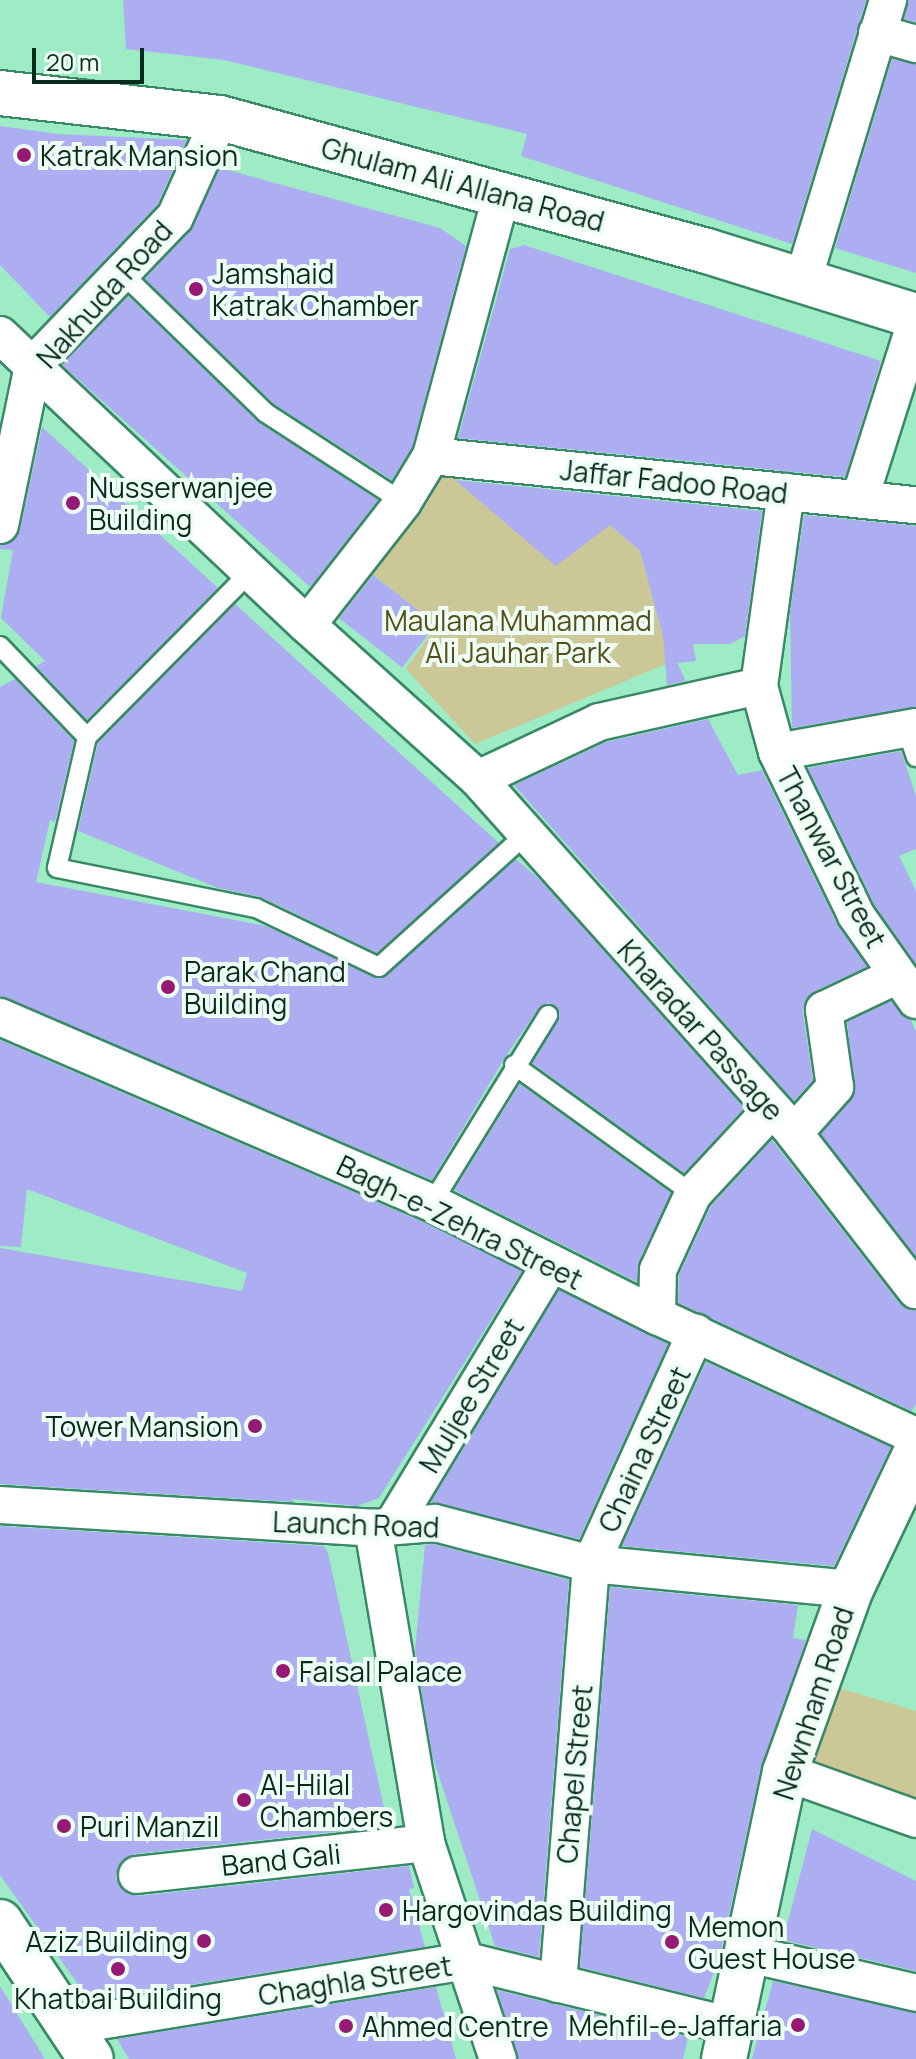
<!DOCTYPE html>
<style>
body{margin:0}
#map{position:relative;width:916px;height:2059px;overflow:hidden;background:#9decc5;font-family:Manrope,sans-serif}
div>[style]{position:absolute}
[style*='--x']{left:calc(var(--x)*1px);top:calc(var(--y)*1px);width:calc(var(--w)*1px);rotate:calc(var(--a)*1deg)}
.green>*{inset:0;background:#ccc797}
.building>*{inset:0;background:#acaef1;transform-origin:0 0}
.roads{filter:drop-shadow(2px 0 #398966) drop-shadow(-2px 0 #398966) drop-shadow(0 2px #398966) drop-shadow(0 -2px #398966)}
.service>*{height:18px;margin:-9px;padding:0 9px;transform-origin:9px;border-radius:9px;background:#fff}
.minor>*{height:36px;margin:-18px;padding:0 18px;transform-origin:18px;border-radius:18px;background:#fff}
.tertiary>*{height:44px;margin:-22px;padding:0 22px;transform-origin:22px;border-radius:22px;background:#fff}
.primary>*{height:44px;margin:-22px;padding:0 22px;transform-origin:22px;border-radius:22px;background:#fff}
.dots>*{width:22px;height:22px;translate:-50% -50%;box-sizing:border-box;border:4px solid #eefef5;border-radius:50%}
span{translate:-50% -50%;white-space:nowrap;text-align:center;line-height:1.15;-webkit-text-stroke:8px #eefef5;paint-order:stroke}
.poi-label{font-size:28px;color:#092b1d}
.left{translate:0 -50%;text-align:left}
.right{translate:-100% -50%;text-align:right}
.street-label{font-size:28px;color:#092b1d}
.park-label{font-size:28px;color:#554e19}
.scale{position:absolute;left:32px;top:48px;width:112px;height:36px;box-sizing:border-box;border:4px solid #092b1d;border-top:0;padding-left:10px;font-size:24px;line-height:28px;white-space:nowrap;color:#092b1d;-webkit-text-stroke:6px #eefef5;paint-order:stroke}
</style>
<div id="map">
<div class="green">
<div style="clip-path:polygon(431px 456px,556px 565px,610px 525px,640px 551px,663px 636px,666px 664px,475px 744px,406px 669px,436px 626px,363px 566px)"></div>
<div style="clip-path:polygon(816px 1681px,916px 1711px,916px 1819px,785px 1772px)"></div>
</div>
<div class="building">
<div style="clip-path:polygon(123px 0,866px 0,792px 244px,521px 156px,527px 134px,224px 60px,126px 49px)"></div>
<div style="clip-path:polygon(908px 0,916px 0,916px 22px,904px 19px)"></div>
<div style="clip-path:polygon(892px 59px,916px 64px,916px 273px,835px 248px)"></div>
<div style="clip-path:polygon(0 126px,58px 134px,187px 140px,157px 205px,50px 317px,0 265px)"></div>
<div style="clip-path:polygon(220px 168px,440px 228px,466px 246px,412px 448px,392px 480px,274px 404px,145px 279px,190px 231px)"></div>
<div style="clip-path:polygon(524px 245px,881px 361px,845px 477px,458px 438px,510px 249px)"></div>
<div style="clip-path:polygon(128px 296px,258px 422px,378px 500px,310px 587px,62px 365px)"></div>
<div style="clip-path:polygon(42px 427px,218px 588px,87px 720px,36px 666px,45px 661px,1px 618px,13px 550px,0 549px,0 545px,15px 539px,20px 530px)"></div>
<div style="clip-path:polygon(455px 480px,762px 511px,745px 636px,730px 644px,693px 644px,696px 661px,677px 663px,686px 681px,667px 685px,663px 636px,640px 551px,610px 525px,556px 566px)"></div>
<div style="clip-path:polygon(804px 515px,916px 526px,916px 707px,792px 728px,790px 612px)"></div>
<div style="left:373px;top:575px;width:80px;height:55px;rotate:38deg"></div>
<div style="clip-path:polygon(235px 604px,499px 843px,377px 953px,261px 897px,218px 888px,78px 831px,98px 743px)"></div>
<div style="clip-path:polygon(15px 679px,74px 741px,55px 822px,50px 820px,36px 882px,266px 926px,380px 979px,516px 859px,540px 880px,744px 1108px,684px 1173px,532px 1063px,560px 1016px,555px 1005px,548px 1003px,538px 1009px,504px 1059px,432px 1180px,0 996px,0 687px)"></div>
<div style="clip-path:polygon(708px 719px,738px 775px,762px 770px,837px 924px,867px 967px,815px 991px,806px 999px,803px 1013px,813px 1080px,794px 1101px,514px 785px,606px 742px)"></div>
<div style="clip-path:polygon(901px 751px,916px 796px,916px 849px,899px 856px,916px 891px,916px 964px,874px 904px,808px 768px)"></div>
<div style="clip-path:polygon(891px 1001px,911px 1020px,916px 1032px,916px 1256px,821px 1134px,855px 1092px,847px 1022px)"></div>
<div style="clip-path:polygon(0 1040px,423px 1222px,522px 1271px,379px 1498px,357px 1506px,291px 1499px,294px 1502px,0 1484px,0 1248px,242px 1291px,247px 1273px,27px 1189px,21px 1247px,0 1246px)"></div>
<div style="clip-path:polygon(520px 1084px,671px 1193px,639px 1261px,637px 1282px,454px 1190px)"></div>
<div style="clip-path:polygon(772px 1140px,899px 1303px,916px 1311px,916px 1404px,912px 1411px,678px 1303px,679px 1275px,711px 1206px)"></div>
<div style="clip-path:polygon(559px 1290px,668px 1344px,579px 1539px,431px 1502px)"></div>
<div style="clip-path:polygon(706px 1362px,891px 1447px,834px 1566px,622px 1546px)"></div>
<div style="clip-path:polygon(0 1526px,324px 1546px,328px 1553px,388px 1826px,135px 1854px,118px 1866px,116px 1878px,128px 1894px,139px 1896px,409px 1866px,414px 1888px,409px 1889px,425px 1947px,90px 2001px,0 1875px)"></div>
<div style="clip-path:polygon(433px 1544px,569px 1580px,539px 1957px,495px 1946px,432px 1755px,415px 1650px,425px 1545px)"></div>
<div style="clip-path:polygon(610px 1587px,798px 1605px,793px 1638px,806px 1640px,761px 1767px,719px 1960px,704px 1998px,580px 1967px)"></div>
<div style="clip-path:polygon(812px 1829px,916px 1881px,916px 1971px,783px 1940px)"></div>
<div style="clip-path:polygon(773px 1981px,916px 2013px,916px 2059px,752px 2059px)"></div>
<div style="clip-path:polygon(0 1986px,45px 2059px,0 2059px)"></div>
<div style="clip-path:polygon(436px 1987px,456px 2059px,129px 2059px,117px 2039px)"></div>
<div style="clip-path:polygon(497px 1990px,688px 2037px,683px 2059px,518px 2059px)"></div>
</div>
<div class="roads">
<div class="service">
<div style="--x:123;--y:274;--w:199;--a:44.2"></div>
<div style="--x:266;--y:413;--w:163;--a:33"></div>
<div style="--x:0;--y:646;--w:126;--a:46.3"></div>
<div style="--x:87;--y:737;--w:134;--a:102.9"></div>
<div style="--x:57;--y:868;--w:203;--a:11.4"></div>
<div style="--x:256;--y:908;--w:136;--a:25.6"></div>
<div style="--x:379;--y:967;--w:198;--a:-42.1"></div>
<div style="--x:906;--y:728;--w:31;--a:71"></div>
<div style="--x:87;--y:737;--w:233;--a:-45.3"></div>
<div style="--x:514;--y:1065;--w:221;--a:35.8"></div>
<div style="--x:432;--y:1203;--w:221;--a:-58.3"></div>
</div>
<div class="minor">
<div style="--x:877;--y:33;--w:41;--a:15.8"></div>
<div style="--x:803;--y:280;--w:293;--a:-73.1"></div>
<div style="--x:0;--y:335;--w:422;--a:43.4"></div>
<div style="--x:307;--y:625;--w:230;--a:42"></div>
<div style="--x:478;--y:779;--w:134;--a:-25.2"></div>
<div style="--x:599;--y:722;--w:164;--a:-12.7"></div>
<div style="--x:759;--y:686;--w:68;--a:74.7"></div>
<div style="--x:777;--y:752;--w:141;--a:-10.2"></div>
<div style="--x:431;--y:456;--w:487;--a:5.8"></div>
<div style="--x:860;--y:498;--w:186;--a:-72.4"></div>
<div style="--x:0;--y:525;--w:163;--a:-78.3"></div>
<div style="--x:33;--y:365;--w:205;--a:-46.2"></div>
<div style="--x:175;--y:217;--w:109;--a:-65.6"></div>
<div style="--x:307;--y:625;--w:156;--a:-52"></div>
<div style="--x:403;--y:502;--w:54;--a:-58.7"></div>
<div style="--x:431;--y:456;--w:272;--a:-74.9"></div>
<div style="--x:759;--y:686;--w:196;--a:-82.1"></div>
<div style="--x:777;--y:752;--w:181;--a:64.1"></div>
<div style="--x:856;--y:915;--w:104;--a:54.8"></div>
<div style="--x:478;--y:779;--w:475;--a:48.2"></div>
<div style="--x:794;--y:1133;--w:199;--a:52.2"></div>
<div style="--x:0;--y:1017;--w:470;--a:23.3"></div>
<div style="--x:432;--y:1203;--w:252;--a:26.7"></div>
<div style="--x:657;--y:1316;--w:285;--a:24.9"></div>
<div style="--x:794;--y:1133;--w:62;--a:-48.3"></div>
<div style="--x:835;--y:1087;--w:78;--a:-98.1"></div>
<div style="--x:824;--y:1010;--w:80;--a:-25.3"></div>
<div style="--x:657;--y:1316;--w:46;--a:-88.8"></div>
<div style="--x:658;--y:1270;--w:84;--a:-65.3"></div>
<div style="--x:693;--y:1194;--w:116;--a:-47.1"></div>
<div style="--x:0;--y:1505;--w:374;--a:3.5"></div>
<div style="--x:373;--y:1528;--w:62;--a:-4.6"></div>
<div style="--x:435;--y:1523;--w:161;--a:14.7"></div>
<div style="--x:591;--y:1564;--w:261;--a:5.5"></div>
<div style="--x:392;--y:1526;--w:305;--a:-58.8"></div>
<div style="--x:373;--y:1528;--w:319;--a:80.4"></div>
<div style="--x:426;--y:1843;--w:228;--a:71.6"></div>
<div style="--x:785;--y:1772;--w:139;--a:19.7"></div>
<div style="--x:137;--y:1875;--w:291;--a:-6.3"></div>
<div style="--x:749;--y:1954;--w:171;--a:13.1"></div>
<div style="--x:558;--y:1984;--w:421;--a:-85.5"></div>
<div style="--x:591;--y:1564;--w:254;--a:-65.6"></div>
<div style="--x:69;--y:2026;--w:403;--a:-9.3"></div>
<div style="--x:467;--y:1961;--w:273;--a:13.8"></div>
</div>
<div class="tertiary">
<div style="--x:0;--y:1922;--w:164;--a:56.4"></div>
<div style="--x:724;--y:2059;--w:293;--a:-78"></div>
<div style="--x:785;--y:1772;--w:195;--a:-70.2"></div>
<div style="--x:851;--y:1589;--w:152;--a:-64.6"></div>
</div>
<div class="primary">
<div style="--x:0;--y:93;--w:221;--a:6.5"></div>
<div style="--x:220;--y:118;--w:505;--a:15.28"></div>
<div style="--x:707;--y:251;--w:219;--a:17.3"></div>
</div>
</div>
<div class="dots">
<div style="left:24px;top:155px;background:#961a74"></div>
<div style="left:196px;top:289px;background:#961a74"></div>
<div style="left:73px;top:503px;background:#961a74"></div>
<div style="left:168px;top:987px;background:#961a74"></div>
<div style="left:255px;top:1426px;background:#961a74"></div>
<div style="left:283px;top:1671px;background:#961a74"></div>
<div style="left:244px;top:1800px;background:#961a74"></div>
<div style="left:64px;top:1826px;background:#961a74"></div>
<div style="left:386px;top:1910px;background:#961a74"></div>
<div style="left:204px;top:1941px;background:#961a74"></div>
<div style="left:672px;top:1942px;background:#961a74"></div>
<div style="left:118px;top:1969px;background:#961a74"></div>
<div style="left:798px;top:2025px;background:#961a74"></div>
<div style="left:346px;top:2026px;background:#961a74"></div>
</div>
<div class="poi-label">
<span class="left" style="left:40px;top:155px">Katrak Mansion</span>
<span class="left" style="left:212px;top:289px">Jamshaid<br>Katrak Chamber</span>
<span class="left" style="left:89px;top:503px">Nusserwanjee<br>Building</span>
<span class="left" style="left:184px;top:987px">Parak Chand<br>Building</span>
<span class="right" style="left:239px;top:1426px">Tower Mansion</span>
<span class="left" style="left:299px;top:1671px">Faisal Palace</span>
<span class="left" style="left:260px;top:1800px">Al-Hilal<br>Chambers</span>
<span class="left" style="left:80px;top:1826px">Puri Manzil</span>
<span class="left" style="left:402px;top:1910px">Hargovindas Building</span>
<span class="left" style="left:688px;top:1942px">Memon<br>Guest House</span>
<span class="right" style="left:188px;top:1941px">Aziz Building</span>
<span style="left:118px;top:1998px">Khatbai Building</span>
<span class="right" style="left:782px;top:2025px">Mehfil-e-Jaffaria</span>
<span class="left" style="left:362px;top:2026px">Ahmed Centre</span>
</div>
<div class="street-label">
<span style="left:463px;top:184px;rotate:15deg">Ghulam Ali Allana Road</span>
<span style="left:104px;top:294px;rotate:-48deg">Nakhuda Road</span>
<span style="left:674px;top:481px;rotate:6deg">Jaffar Fadoo Road</span>
<span style="left:832px;top:857px;rotate:62deg">Thanwar Street</span>
<span style="left:701px;top:1030px;rotate:48deg">Kharadar Passage</span>
<span style="left:460px;top:1222px;rotate:26deg">Bagh-e-Zehra Street</span>
<span style="left:471px;top:1395px;rotate:-59deg">Muljee Street</span>
<span style="left:644px;top:1449px;rotate:-65deg">Chaina Street</span>
<span style="left:356px;top:1524px;rotate:2deg">Launch Road</span>
<span style="left:813px;top:1703px;rotate:-72deg">Newnham Road</span>
<span style="left:574px;top:1774px;rotate:-85deg">Chapel Street</span>
<span style="left:281px;top:1859px;rotate:-6deg">Band Gali</span>
<span style="left:355px;top:1980px;rotate:-9deg">Chaghla Street</span>
</div>
<div class="park-label">
<span style="left:518px;top:636px">Maulana Muhammad<br>Ali Jauhar Park</span>
</div>
<div class="scale">20 m</div>
</div>
